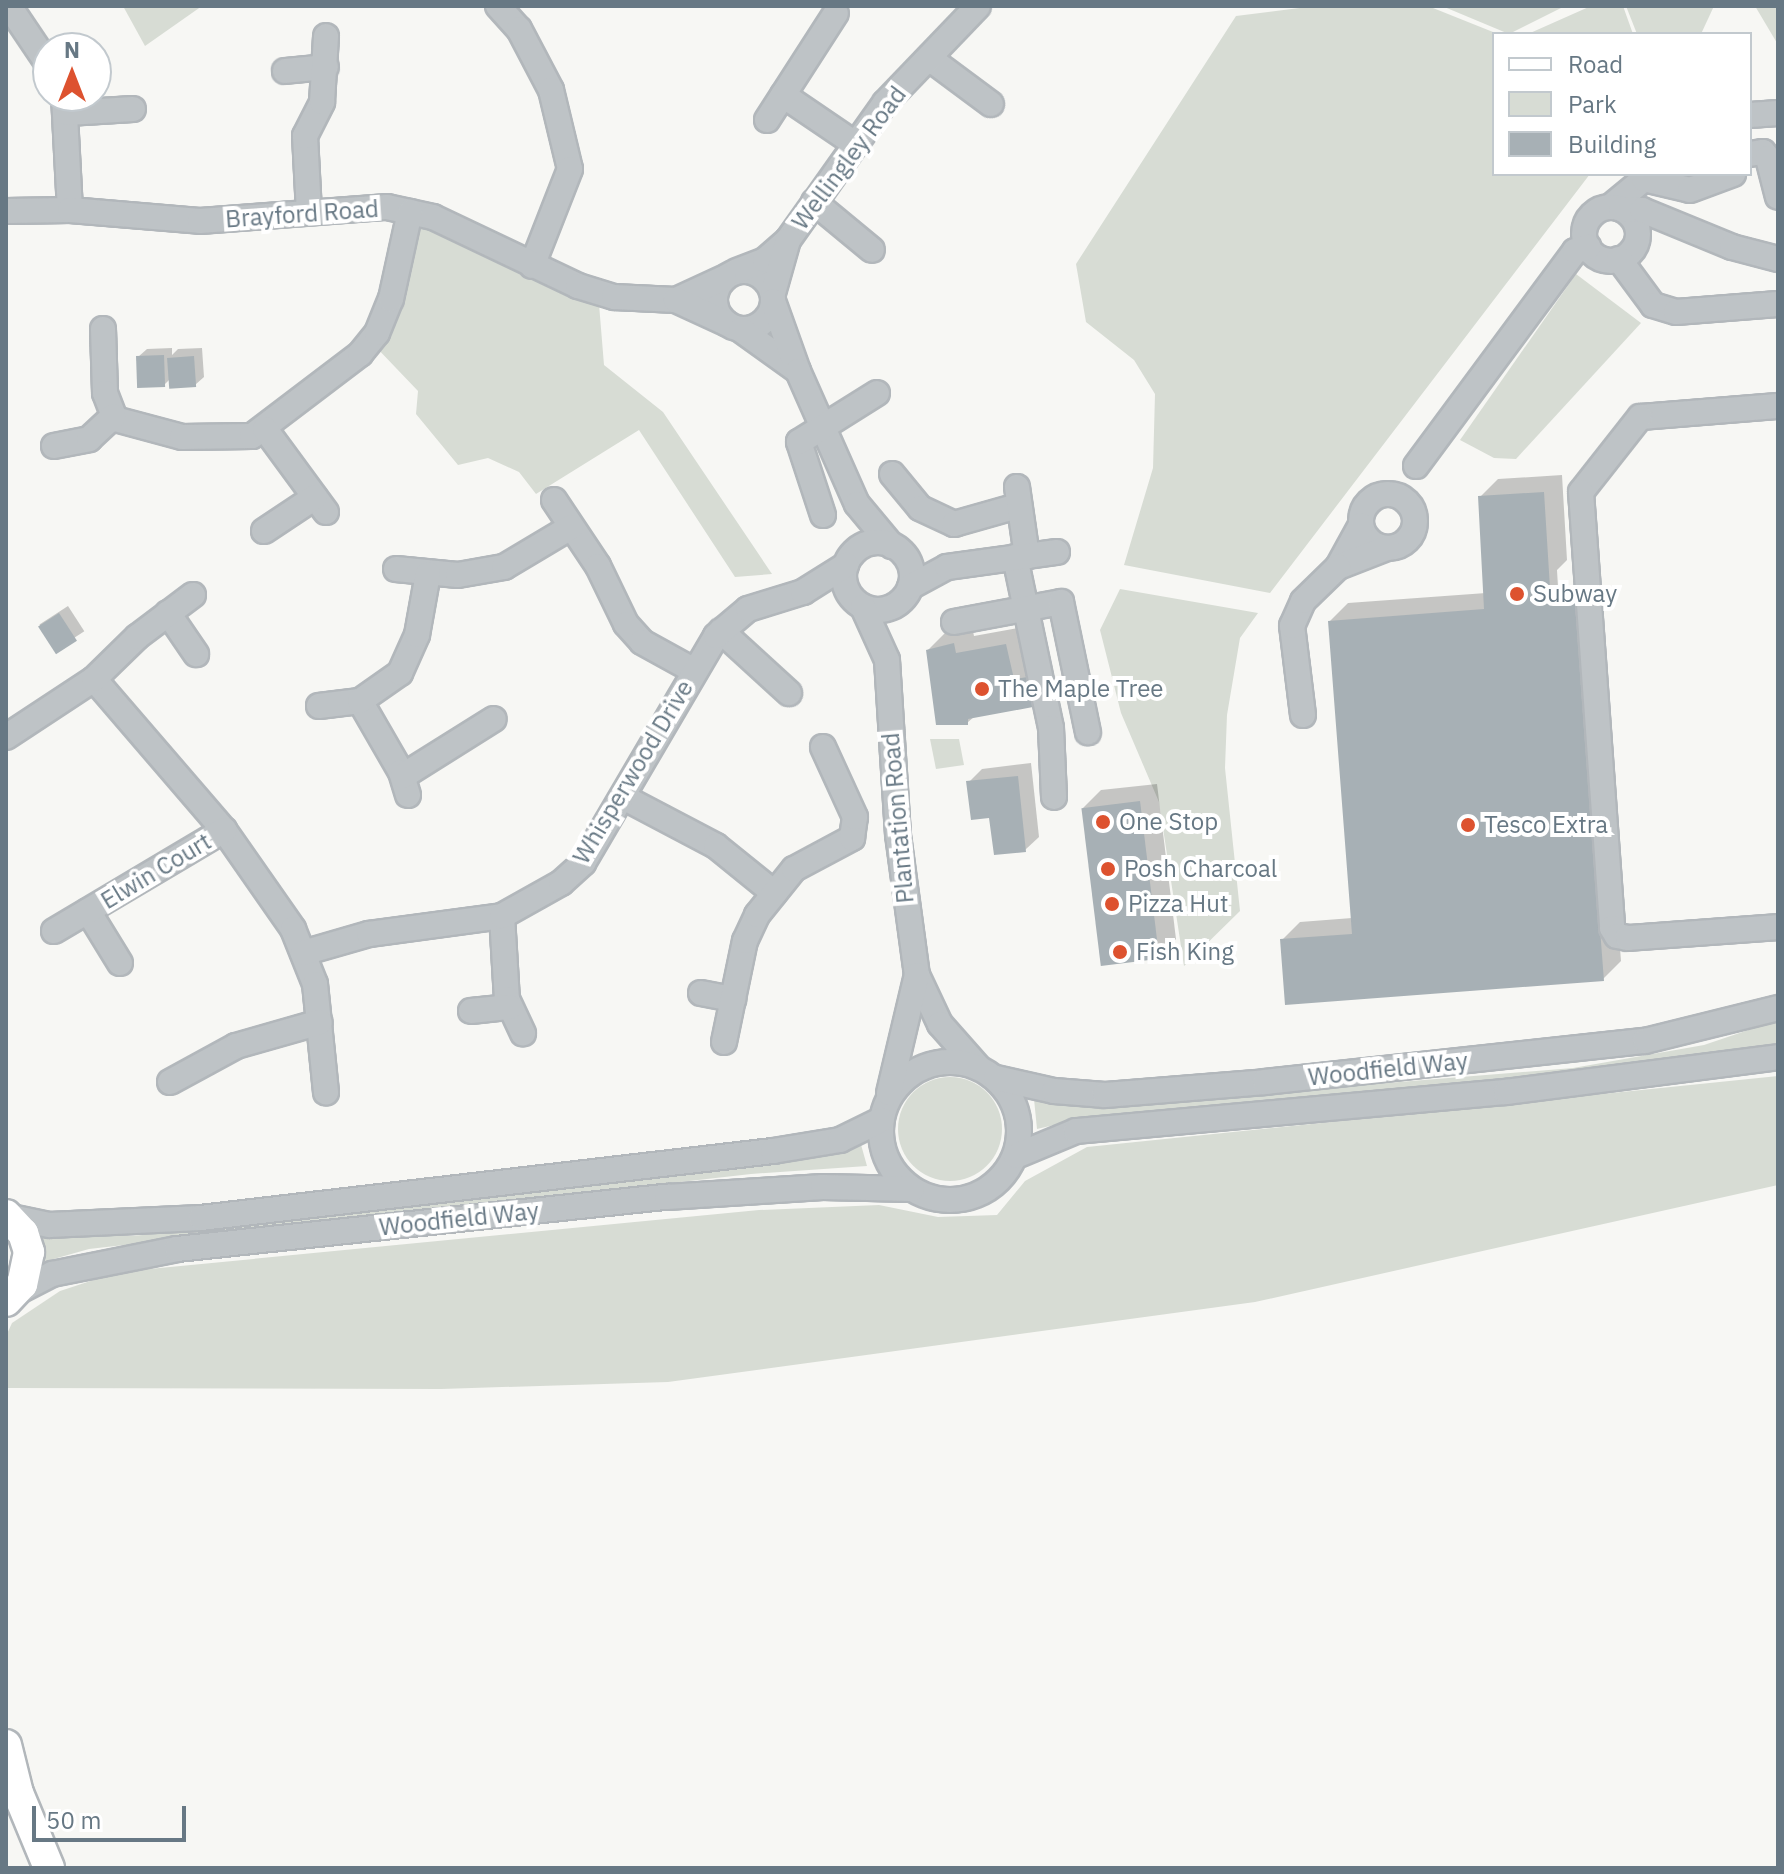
<!DOCTYPE html>
<style>
body{margin:0}
#map{position:relative;width:1784px;height:1874px;overflow:hidden;background:#f7f7f4;font-family:"IBM Plex Sans",sans-serif}
div>[style]{position:absolute}
[style*='--x']{left:calc(var(--x)*1px);top:calc(var(--y)*1px);width:calc(var(--w)*1px);rotate:calc(var(--a)*1deg)}
.green>*{inset:0;background:#d7dcd4}
.round{border-radius:50%}
.shadow>*{inset:0;background:#0003;transform-origin:0 0}
.building>*{inset:0;background:#a7b0b5;transform-origin:0 0}
.roads{filter:drop-shadow(2px 0 #b2b7bb) drop-shadow(-2px 0 #b2b7bb) drop-shadow(0 2px #b2b7bb) drop-shadow(0 -2px #b2b7bb)}
.minor>*{height:24px;margin:-12px;padding:0 12px;transform-origin:12px;border-radius:12px;background:#bec3c6}
.minor>.ring{margin:-12px;padding:0;box-sizing:content-box;background:none;border:24px solid #bec3c6;border-radius:50%}
.major>*{height:30px;margin:-15px;padding:0 15px;transform-origin:15px;border-radius:15px;background:#fff}
.dots>*{width:22px;height:22px;translate:-50% -50%;box-sizing:border-box;border:4px solid #fff;border-radius:50%}
span{translate:-50% -50%;white-space:nowrap;text-align:center;line-height:1.15;-webkit-text-stroke:8px #fff;paint-order:stroke}
.street-label{font-size:24px;color:#677884}
.poi-label{font-size:24px;color:#677884}
.left{translate:0 -50%;text-align:left}
.frame{position:absolute;inset:0;border:8px solid #677884;pointer-events:none}
.legend{position:absolute;left:1492px;top:32px;width:260px;height:144px;box-sizing:border-box;background:#fff;border:2px solid #c2c9ce;margin:0;padding:10px 14px;list-style:none;font-size:24px;color:#677884}
.legend li{display:flex;align-items:center;gap:16px;height:40px}
.legend b{width:40px;border:2px solid #c2c9ce}
.north{position:absolute;left:32px;top:32px;width:80px;height:80px;box-sizing:border-box;background:#fff;border:2px solid #c2c9ce;border-radius:50%;rotate:0deg;font-size:22px;font-weight:700;line-height:32px;text-align:center;color:#677884}
.north::after{content:'';display:block;margin:auto;width:28px;height:36px;background:#dd522f;clip-path:polygon(50% 0,100% 100%,50% 72%,0 100%)}
.scale{position:absolute;left:32px;top:1806px;width:154px;height:36px;box-sizing:border-box;border:4px solid #677884;border-top:0;padding-left:10px;font-size:24px;line-height:28px;white-space:nowrap;color:#677884;-webkit-text-stroke:6px #fff;paint-order:stroke}
</style>
<div id="map">
<div class="green">
<div style="clip-path:polygon(123px 6px,202px 6px,145px 46px)"></div>
<div style="clip-path:polygon(1315px 6px,1428px 6px,1498px 34px,1494px 34px,1494px 174px,1590px 174px,1270px 593px,1124px 565px,1153px 468px,1155px 394px,1134px 360px,1086px 322px,1076px 264px,1236px 16px)"></div>
<div style="clip-path:polygon(1442px 6px,1565px 6px,1509px 34px)"></div>
<div style="clip-path:polygon(1591px 6px,1623px 6px,1633px 34px,1528px 34px)"></div>
<div style="clip-path:polygon(1626px 6px,1714px 6px,1701px 34px,1637px 34px)"></div>
<div style="clip-path:polygon(1755px 6px,1778px 6px,1778px 44px,1777px 43px)"></div>
<div style="clip-path:polygon(413px 220px,599px 304px,604px 365px,663px 412px,772px 574px,735px 577px,639px 430px,536px 494px,519px 472px,488px 458px,458px 465px,416px 414px,418px 391px,374px 345px)"></div>
<div style="clip-path:polygon(1576px 274px,1641px 323px,1516px 459px,1494px 458px,1460px 440px)"></div>
<div style="clip-path:polygon(1120px 589px,1258px 613px,1240px 638px,1227px 715px,1225px 768px,1240px 911px,1184px 966px,1159px 802px,1121px 713px,1100px 630px)"></div>
<div style="clip-path:polygon(930px 739px,959px 739px,964px 765px,936px 769px)"></div>
<div style="clip-path:polygon(1778px 1020px,1778px 1043px,1574px 1076px,1093px 1116px,1037px 1129px,1034px 1099px,1093px 1107px,1573px 1068px,1704px 1045px)"></div>
<div style="clip-path:polygon(1778px 1076px,1778px 1185px,1255px 1302px,668px 1382px,441px 1389px,6px 1388px,6px 1336px,12px 1323px,60px 1291px,118px 1272px,759px 1210px,879px 1205px,938px 1217px,997px 1215px,1025px 1181px,1087px 1147px)"></div>
<div class="round" style="left:898px;top:1077px;width:104px;height:104px"></div>
<div style="clip-path:polygon(860px 1141px,867px 1166px,751px 1174px,89px 1249px,43px 1262px,40px 1234px,130px 1236px,240px 1227px,780px 1163px,829px 1155px)"></div>
</div>
<div class="shadow">
<div style="clip-path:polygon(172px 348px,172px 355px,178px 349px,202px 348px,204px 377px,195px 385px,171px 378px,164px 385px,138px 357px,147px 349px)"></div>
<div style="clip-path:polygon(1562px 475px,1567px 560px,1557px 570px,1558px 587px,1593px 585px,1621px 961px,1603px 979px,1282px 940px,1300px 922px,1352px 918px,1330px 621px,1348px 603px,1486px 593px,1480px 497px,1498px 479px)"></div>
<div style="left:68px;top:606px;width:30px;height:34px;rotate:57deg"></div>
<div style="clip-path:polygon(972px 626px,974px 636px,1024px 627px,1050px 687px,1032px 705px,975px 716px,967px 723px,928px 650px,946px 632px)"></div>
<div style="clip-path:polygon(1031px 763px,1039px 837px,1025px 850px,991px 816px,969px 782px,982px 769px)"></div>
<div style="clip-path:polygon(1157px 784px,1176px 939px,1158px 957px,1083px 808px,1101px 790px)"></div>
</div>
<div class="building">
<div style="left:164px;top:355px;width:32px;height:28px;rotate:88deg"></div>
<div style="left:194px;top:356px;width:31px;height:27px;rotate:86deg"></div>
<div style="clip-path:polygon(1544px 492px,1551px 604px,1575px 602px,1604px 981px,1285px 1005px,1280px 939px,1352px 934px,1328px 621px,1484px 609px,1478px 496px)"></div>
<div style="left:59px;top:613px;width:33px;height:25px;rotate:57deg"></div>
<div style="clip-path:polygon(954px 643px,956px 653px,1006px 644px,1014px 679px,1028px 677px,1033px 707px,968px 719px,968px 725px,936px 725px,926px 650px)"></div>
<div style="clip-path:polygon(1018px 776px,1026px 852px,994px 855px,989px 818px,971px 820px,966px 781px)"></div>
<div style="left:1140px;top:801px;width:159px;height:59px;rotate:83deg"></div>
</div>
<div class="roads">
<div class="minor">
<div style="--x:9;--y:6;--w:70;--a:56.1"></div>
<div style="--x:498;--y:6;--w:31;--a:48"></div>
<div style="--x:519;--y:29;--w:69;--a:62.3"></div>
<div style="--x:551;--y:90;--w:81;--a:76.5"></div>
<div style="--x:570;--y:169;--w:104;--a:111.4"></div>
<div style="--x:929;--y:58;--w:77;--a:36.6"></div>
<div style="--x:285;--y:71;--w:41;--a:-5.6"></div>
<div style="--x:783;--y:95;--w:87;--a:34.2"></div>
<div style="--x:64;--y:96;--w:114;--a:87"></div>
<div style="--x:68;--y:113;--w:65;--a:-3.5"></div>
<div style="--x:1750;--y:115;--w:28;--a:-4"></div>
<div style="--x:767;--y:120;--w:127;--a:-57.2"></div>
<div style="--x:1750;--y:154;--w:13;--a:-9"></div>
<div style="--x:1763;--y:152;--w:8;--a:50"></div>
<div style="--x:1768;--y:158;--w:40;--a:75.6"></div>
<div style="--x:814;--y:202;--w:75;--a:39.6"></div>
<div style="--x:1610;--y:207;--w:44;--a:-39.5"></div>
<div style="--x:1644;--y:179;--w:47;--a:13.4"></div>
<div style="--x:1690;--y:190;--w:46;--a:-20.4"></div>
<div class="ring" style="left:1584px;top:207px;width:30px;height:30px"></div>
<div style="--x:1621;--y:209;--w:21;--a:3"></div>
<div style="--x:1642;--y:210;--w:97;--a:22.3"></div>
<div style="--x:1732;--y:247;--w:48;--a:14.6"></div>
<div style="--x:6;--y:211;--w:64;--a:-0.9"></div>
<div style="--x:70;--y:210;--w:130;--a:4.8"></div>
<div style="--x:200;--y:221;--w:188;--a:-4.3"></div>
<div style="--x:387;--y:207;--w:47;--a:12.3"></div>
<div style="--x:433;--y:217;--w:161;--a:25.4"></div>
<div style="--x:578;--y:286;--w:38;--a:17"></div>
<div style="--x:614;--y:297;--w:62;--a:2.8"></div>
<div style="--x:309;--y:212;--w:76;--a:-93"></div>
<div style="--x:305;--y:136;--w:38;--a:-63"></div>
<div style="--x:322;--y:102;--w:66;--a:-86.5"></div>
<div style="--x:788;--y:240;--w:168;--a:-54.7"></div>
<div style="--x:885;--y:103;--w:134;--a:-46.2"></div>
<div style="--x:1619;--y:259;--w:57;--a:53.5"></div>
<div style="--x:1653;--y:305;--w:24;--a:17"></div>
<div style="--x:1676;--y:312;--w:102;--a:-4.5"></div>
<div class="ring" style="left:715px;top:271px;width:34px;height:34px"></div>
<div style="--x:737;--y:271;--w:30;--a:-21"></div>
<div style="--x:765;--y:260;--w:30;--a:-41"></div>
<div style="--x:788;--y:240;--w:55;--a:105.8"></div>
<div style="--x:724;--y:278;--w:53;--a:155.4"></div>
<div style="--x:676;--y:300;--w:55;--a:24.7"></div>
<div style="--x:103;--y:329;--w:64;--a:88.2"></div>
<div style="--x:105;--y:393;--w:28;--a:69"></div>
<div style="--x:115;--y:419;--w:69;--a:15"></div>
<div style="--x:182;--y:437;--w:70;--a:-0.8"></div>
<div style="--x:252;--y:436;--w:136;--a:-37.2"></div>
<div style="--x:360;--y:354;--w:27;--a:-51"></div>
<div style="--x:377;--y:333;--w:37;--a:-68"></div>
<div style="--x:391;--y:299;--w:89;--a:-77.7"></div>
<div style="--x:741;--y:330;--w:70;--a:35.7"></div>
<div style="--x:798;--y:371;--w:74;--a:-109.7"></div>
<div style="--x:798;--y:371;--w:145;--a:66.1"></div>
<div style="--x:857;--y:504;--w:55;--a:50.2"></div>
<div style="--x:1778;--y:406;--w:138;--a:175.4"></div>
<div style="--x:1640;--y:417;--w:95;--a:128.2"></div>
<div style="--x:1581;--y:492;--w:437;--a:85.9"></div>
<div style="--x:1612;--y:928;--w:9;--a:58"></div>
<div style="--x:1617;--y:936;--w:11;--a:10"></div>
<div style="--x:1628;--y:938;--w:150;--a:-4.2"></div>
<div style="--x:265;--y:429;--w:103;--a:53.7"></div>
<div style="--x:54;--y:446;--w:36;--a:-11"></div>
<div style="--x:89;--y:439;--w:33;--a:-43"></div>
<div style="--x:1416;--y:466;--w:267;--a:-53.5"></div>
<div style="--x:1575;--y:251;--w:14;--a:-17"></div>
<div style="--x:892;--y:474;--w:44;--a:50.5"></div>
<div style="--x:920;--y:508;--w:38;--a:25"></div>
<div style="--x:954;--y:524;--w:66;--a:-15.9"></div>
<div style="--x:1017;--y:487;--w:70;--a:81.8"></div>
<div class="ring" style="left:1361px;top:494px;width:30px;height:30px"></div>
<div style="--x:554;--y:500;--w:79;--a:56.3"></div>
<div style="--x:598;--y:566;--w:64;--a:64.2"></div>
<div style="--x:626;--y:624;--w:24;--a:48"></div>
<div style="--x:642;--y:642;--w:58;--a:28.8"></div>
<div style="--x:823;--y:515;--w:77;--a:-108.2"></div>
<div style="--x:799;--y:442;--w:92;--a:-32.1"></div>
<div style="--x:1361;--y:525;--w:48;--a:118.7"></div>
<div style="--x:1338;--y:567;--w:53;--a:-21.2"></div>
<div style="--x:264;--y:531;--w:61;--a:-33.7"></div>
<div class="ring" style="left:844px;top:542px;width:44px;height:44px"></div>
<div style="--x:1015;--y:557;--w:175;--a:78.1"></div>
<div style="--x:1051;--y:728;--w:69;--a:87.5"></div>
<div style="--x:396;--y:569;--w:62;--a:5.5"></div>
<div style="--x:458;--y:575;--w:47;--a:-9.9"></div>
<div style="--x:504;--y:567;--w:78;--a:-30.8"></div>
<div style="--x:910;--y:587;--w:42;--a:-28.4"></div>
<div style="--x:947;--y:567;--w:111;--a:-7.8"></div>
<div style="--x:863;--y:607;--w:58;--a:65.6"></div>
<div style="--x:887;--y:660;--w:175;--a:86.4"></div>
<div style="--x:898;--y:835;--w:141;--a:82.3"></div>
<div style="--x:917;--y:975;--w:54;--a:64.9"></div>
<div style="--x:940;--y:1024;--w:57;--a:48.5"></div>
<div style="--x:168;--y:613;--w:50;--a:55.7"></div>
<div style="--x:954;--y:622;--w:109;--a:-10.6"></div>
<div style="--x:1061;--y:602;--w:133;--a:78.3"></div>
<div style="--x:721;--y:631;--w:92;--a:42.4"></div>
<div style="--x:94;--y:679;--w:199;--a:49.3"></div>
<div style="--x:224;--y:830;--w:121;--a:55.1"></div>
<div style="--x:293;--y:929;--w:59;--a:68.2"></div>
<div style="--x:315;--y:984;--w:109;--a:84.2"></div>
<div style="--x:360;--y:701;--w:82;--a:60"></div>
<div style="--x:401;--y:772;--w:24;--a:73"></div>
<div style="--x:319;--y:706;--w:41;--a:-7"></div>
<div style="--x:360;--y:701;--w:49;--a:-35"></div>
<div style="--x:400;--y:673;--w:42;--a:-65.9"></div>
<div style="--x:417;--y:635;--w:62;--a:-79.8"></div>
<div style="--x:1303;--y:715;--w:90;--a:-97"></div>
<div style="--x:1292;--y:626;--w:27;--a:-66"></div>
<div style="--x:1303;--y:601;--w:49;--a:-44.2"></div>
<div style="--x:6;--y:737;--w:105;--a:-33.4"></div>
<div style="--x:94;--y:679;--w:60;--a:-44.3"></div>
<div style="--x:137;--y:637;--w:70;--a:-36.9"></div>
<div style="--x:403;--y:776;--w:107;--a:-32.1"></div>
<div style="--x:623;--y:797;--w:105;--a:27.8"></div>
<div style="--x:716;--y:846;--w:75;--a:39"></div>
<div style="--x:88;--y:911;--w:61;--a:58.4"></div>
<div style="--x:502;--y:916;--w:83;--a:86.6"></div>
<div style="--x:507;--y:999;--w:38;--a:65"></div>
<div style="--x:54;--y:931;--w:198;--a:-30.7"></div>
<div style="--x:303;--y:953;--w:69;--a:-16.1"></div>
<div style="--x:369;--y:934;--w:134;--a:-7.7"></div>
<div style="--x:502;--y:916;--w:68;--a:-29.2"></div>
<div style="--x:561;--y:883;--w:30;--a:-42"></div>
<div style="--x:583;--y:863;--w:263;--a:-59.6"></div>
<div style="--x:716;--y:636;--w:42;--a:-40.2"></div>
<div style="--x:748;--y:609;--w:58;--a:-17.2"></div>
<div style="--x:803;--y:592;--w:51;--a:-32.1"></div>
<div style="--x:701;--y:993;--w:33;--a:11"></div>
<div style="--x:471;--y:1011;--w:39;--a:-6"></div>
<div style="--x:724;--y:1042;--w:103;--a:-78.3"></div>
<div style="--x:745;--y:941;--w:29;--a:-65"></div>
<div style="--x:757;--y:915;--w:59;--a:-51.2"></div>
<div style="--x:794;--y:869;--w:66;--a:-28.1"></div>
<div style="--x:852;--y:838;--w:21;--a:-82"></div>
<div style="--x:855;--y:817;--w:77;--a:-114.6"></div>
<div class="ring" style="left:881px;top:1062px;width:114px;height:114px"></div>
<div style="--x:996;--y:1078;--w:59;--a:12.6"></div>
<div style="--x:1054;--y:1091;--w:51;--a:4.5"></div>
<div style="--x:1105;--y:1095;--w:161;--a:-4.6"></div>
<div style="--x:1265;--y:1082;--w:382;--a:-6.2"></div>
<div style="--x:1645;--y:1041;--w:137;--a:-13.9"></div>
<div style="--x:170;--y:1082;--w:75;--a:-28.6"></div>
<div style="--x:236;--y:1046;--w:87;--a:-15.9"></div>
<div style="--x:889;--y:1093;--w:121;--a:-76.7"></div>
<div style="--x:1016;--y:1156;--w:65;--a:-22.6"></div>
<div style="--x:1076;--y:1131;--w:432;--a:-5.2"></div>
<div style="--x:1506;--y:1092;--w:274;--a:-7.3"></div>
<div style="--x:11;--y:1217;--w:39;--a:12"></div>
<div style="--x:49;--y:1225;--w:152;--a:-2.6"></div>
<div style="--x:201;--y:1218;--w:576;--a:-6.68"></div>
<div style="--x:773;--y:1151;--w:68;--a:-9.3"></div>
<div style="--x:840;--y:1140;--w:46;--a:-26"></div>
<div style="--x:15;--y:1293;--w:42;--a:-27.2"></div>
<div style="--x:52;--y:1274;--w:127;--a:-11.3"></div>
<div style="--x:177;--y:1249;--w:493;--a:-6.1"></div>
<div style="--x:667;--y:1197;--w:156;--a:-3.7"></div>
<div style="--x:823;--y:1187;--w:89;--a:1.3"></div>
</div>
<div class="major">
<div style="--x:6;--y:1215;--w:25;--a:47"></div>
<div style="--x:23;--y:1233;--w:20;--a:72"></div>
<div style="--x:29;--y:1252;--w:33;--a:102"></div>
<div style="--x:22;--y:1284;--w:23;--a:133"></div>
<div style="--x:6;--y:1745;--w:49;--a:76"></div>
<div style="--x:18;--y:1793;--w:81;--a:67.5"></div>
</div>
</div>
<div class="dots">
<div style="left:1517px;top:594px;background:#dd522f"></div>
<div style="left:982px;top:689px;background:#dd522f"></div>
<div style="left:1103px;top:822px;background:#dd522f"></div>
<div style="left:1468px;top:825px;background:#dd522f"></div>
<div style="left:1108px;top:869px;background:#dd522f"></div>
<div style="left:1112px;top:904px;background:#dd522f"></div>
<div style="left:1120px;top:952px;background:#dd522f"></div>
</div>
<div class="street-label">
<span style="left:849px;top:158px;rotate:-53deg">Wellingley Road</span>
<span style="left:302px;top:214px;rotate:-4deg">Brayford Road</span>
<span style="left:633px;top:772px;rotate:-59deg">Whisperwood Drive</span>
<span style="left:898px;top:818px;rotate:-95deg">Plantation Road</span>
<span style="left:156px;top:871px;rotate:-31deg">Elwin Court</span>
<span style="left:1388px;top:1069px;rotate:-6deg">Woodfield Way</span>
<span style="left:459px;top:1219px;rotate:-6deg">Woodfield Way</span>
</div>
<div class="poi-label">
<span class="left" style="left:1533px;top:594px">Subway</span>
<span class="left" style="left:998px;top:689px">The Maple Tree</span>
<span class="left" style="left:1119px;top:822px">One Stop</span>
<span class="left" style="left:1484px;top:825px">Tesco Extra</span>
<span class="left" style="left:1124px;top:869px">Posh Charcoal</span>
<span class="left" style="left:1128px;top:904px">Pizza Hut</span>
<span class="left" style="left:1136px;top:952px">Fish King</span>
</div>
<div class="frame"></div>
<ul class="legend">
<li><b style="height:10px;background:#fff"></b>Road</li>
<li><b style="height:22px;background:#d7dcd4"></b>Park</li>
<li><b style="height:22px;background:#a7b0b5"></b>Building</li>
</ul>
<div class="north">N</div>
<div class="scale">50 m</div>
</div>
